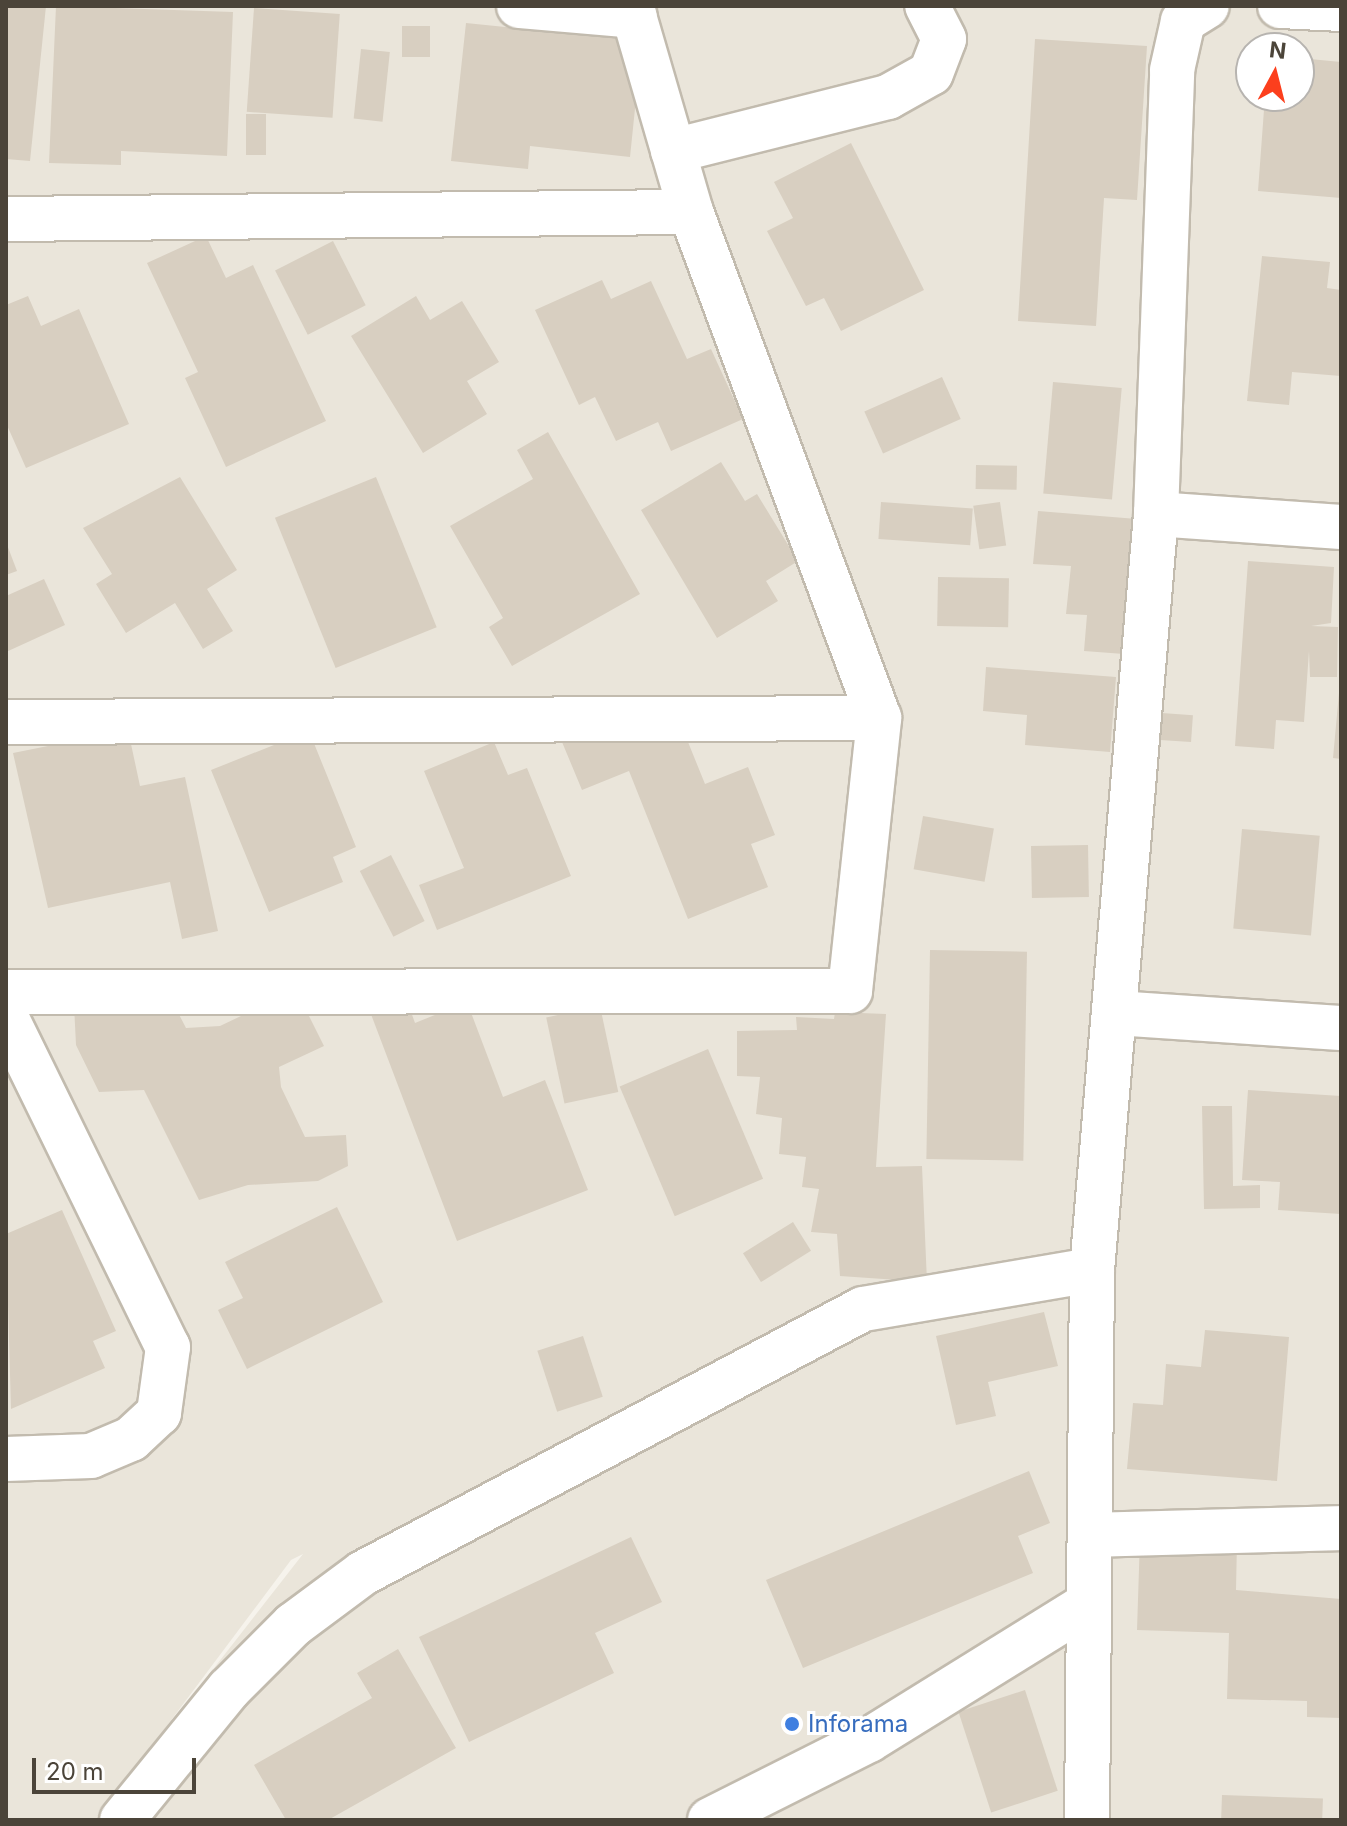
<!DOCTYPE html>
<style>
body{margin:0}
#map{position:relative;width:1347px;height:1826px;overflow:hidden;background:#f6f3ec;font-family:Inter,sans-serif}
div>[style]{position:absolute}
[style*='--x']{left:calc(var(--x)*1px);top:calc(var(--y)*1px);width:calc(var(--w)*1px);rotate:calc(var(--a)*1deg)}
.residential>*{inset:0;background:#eae5da}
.building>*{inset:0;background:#d8cfc1;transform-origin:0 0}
.roads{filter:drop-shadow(2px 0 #c2bbae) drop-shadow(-2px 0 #c2bbae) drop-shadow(0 2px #c2bbae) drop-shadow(0 -2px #c2bbae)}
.minor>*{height:44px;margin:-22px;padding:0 22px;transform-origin:22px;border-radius:22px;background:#fff}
.dots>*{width:22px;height:22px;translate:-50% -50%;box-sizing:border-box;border:4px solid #fff;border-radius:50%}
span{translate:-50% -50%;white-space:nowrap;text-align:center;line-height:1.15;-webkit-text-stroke:6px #fff;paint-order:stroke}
.shop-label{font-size:24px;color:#366cbe}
.left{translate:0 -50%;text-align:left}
.frame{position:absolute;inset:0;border:8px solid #4b4439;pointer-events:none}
.north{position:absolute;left:1235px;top:32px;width:80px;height:80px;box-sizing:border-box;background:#fff;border:2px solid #b7b4b0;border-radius:50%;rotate:7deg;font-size:22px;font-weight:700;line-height:32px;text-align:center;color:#4b4439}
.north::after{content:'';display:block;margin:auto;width:28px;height:36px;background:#fc3f1d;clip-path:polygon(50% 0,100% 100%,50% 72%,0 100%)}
.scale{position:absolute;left:32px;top:1758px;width:164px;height:36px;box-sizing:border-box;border:4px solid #4b4439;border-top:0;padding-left:10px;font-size:24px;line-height:28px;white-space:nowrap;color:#4b4439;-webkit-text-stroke:6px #fff;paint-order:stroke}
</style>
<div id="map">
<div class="residential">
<div style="clip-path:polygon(evenodd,6px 6px,1341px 6px,1341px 1820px,6px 1820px,6px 6px,1251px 48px,1299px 48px,1299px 96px,1251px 96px,1251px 48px,6px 6px,303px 1554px,143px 1759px,142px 1759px,291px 1560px,303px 1554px)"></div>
</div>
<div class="building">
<div style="clip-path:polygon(6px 6px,46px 6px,30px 161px,6px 159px)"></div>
<div style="clip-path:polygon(56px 6px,233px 12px,227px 156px,121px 151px,121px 165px,49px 163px)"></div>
<div style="left:254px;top:8px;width:86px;height:104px;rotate:4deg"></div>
<div style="clip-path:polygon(466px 23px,642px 41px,630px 157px,530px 146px,528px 169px,451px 161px)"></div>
<div style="left:430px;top:26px;width:31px;height:28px;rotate:90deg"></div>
<div style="clip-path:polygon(1035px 39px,1147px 46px,1137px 200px,1104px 198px,1096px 326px,1018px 321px)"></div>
<div style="left:361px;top:49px;width:29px;height:70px;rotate:6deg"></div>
<div style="clip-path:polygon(1299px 58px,1341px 62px,1341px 198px,1258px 191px,1265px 96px,1299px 96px)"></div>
<div style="left:246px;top:114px;width:20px;height:41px"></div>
<div style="clip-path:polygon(851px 143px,924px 290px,841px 331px,824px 298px,806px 306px,767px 231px,793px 218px,774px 182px)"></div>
<div style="clip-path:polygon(206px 236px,226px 278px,253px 265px,326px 421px,226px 467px,185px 378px,198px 372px,147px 263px)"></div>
<div style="left:333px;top:241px;width:72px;height:65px;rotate:63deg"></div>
<div style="clip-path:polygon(1262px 256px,1330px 262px,1327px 288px,1341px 290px,1341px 376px,1292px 372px,1289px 405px,1247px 401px)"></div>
<div style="clip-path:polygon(602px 280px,611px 299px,651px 281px,687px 359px,711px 349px,743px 419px,671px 451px,658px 422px,616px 441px,595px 397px,579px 405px,535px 310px)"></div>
<div style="clip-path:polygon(28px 296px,41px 326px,79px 309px,129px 424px,26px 468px,6px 423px,6px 305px)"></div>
<div style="clip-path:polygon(416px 296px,430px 320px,462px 301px,499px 362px,467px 381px,487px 414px,423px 453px,351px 336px)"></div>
<div style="left:942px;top:377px;width:46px;height:85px;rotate:66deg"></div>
<div style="left:1053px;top:382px;width:69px;height:112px;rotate:5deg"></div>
<div style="clip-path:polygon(548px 432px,640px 594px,512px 666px,489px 627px,503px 618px,450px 526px,533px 479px,517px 450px)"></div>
<div style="clip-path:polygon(721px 462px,745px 501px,757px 494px,798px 561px,766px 581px,778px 601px,717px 638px,641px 510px)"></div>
<div style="left:976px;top:465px;width:41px;height:24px;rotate:1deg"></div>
<div style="clip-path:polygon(180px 477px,237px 570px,207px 589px,233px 631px,203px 649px,175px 603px,126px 633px,96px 584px,112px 574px,83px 528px)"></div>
<div style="left:376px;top:477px;width:162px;height:109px;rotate:68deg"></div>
<div style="left:881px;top:502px;width:92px;height:37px;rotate:4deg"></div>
<div style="left:1000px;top:502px;width:44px;height:27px;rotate:82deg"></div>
<div style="clip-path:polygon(1038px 511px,1137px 519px,1124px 654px,1084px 651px,1087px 615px,1066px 614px,1071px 566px,1033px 564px)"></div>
<div style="clip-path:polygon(6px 542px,17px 571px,6px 575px)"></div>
<div style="clip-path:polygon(1248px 561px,1334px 567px,1331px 623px,1311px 626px,1338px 627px,1337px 677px,1310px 677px,1309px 651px,1304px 722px,1276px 720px,1274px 749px,1235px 746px)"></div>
<div style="left:938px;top:577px;width:71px;height:49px;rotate:1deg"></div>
<div style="clip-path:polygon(44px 579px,65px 625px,6px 652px,6px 596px)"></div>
<div style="clip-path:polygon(986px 667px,1116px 677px,1110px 752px,1025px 745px,1027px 715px,983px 711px)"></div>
<div style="clip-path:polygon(1339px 693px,1341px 693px,1341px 759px,1333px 758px)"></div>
<div style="clip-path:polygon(671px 700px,705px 784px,748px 767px,775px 835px,751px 844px,768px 887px,688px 919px,629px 771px,582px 790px,562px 742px)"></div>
<div style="left:1162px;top:713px;width:31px;height:27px;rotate:4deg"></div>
<div style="clip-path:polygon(128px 730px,140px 786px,185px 777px,218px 931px,182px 939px,170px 882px,48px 908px,13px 753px)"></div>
<div style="clip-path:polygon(309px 731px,356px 847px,333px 857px,343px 882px,269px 912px,211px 770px)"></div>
<div style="clip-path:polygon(494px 742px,508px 775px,527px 768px,571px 876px,437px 930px,419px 885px,464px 868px,424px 771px)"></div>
<div style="left:923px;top:816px;width:72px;height:54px;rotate:10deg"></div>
<div style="left:1242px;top:829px;width:78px;height:100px;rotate:5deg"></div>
<div style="left:1088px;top:845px;width:52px;height:57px;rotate:89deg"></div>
<div style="left:391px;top:855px;width:74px;height:35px;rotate:63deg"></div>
<div style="left:930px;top:950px;width:97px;height:209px;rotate:1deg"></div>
<div style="clip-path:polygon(405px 995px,415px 1023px,467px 1002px,503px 1097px,545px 1080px,588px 1190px,457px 1241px,369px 1009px)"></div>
<div style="clip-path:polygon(171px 999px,186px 1028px,220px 1026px,262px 1006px,303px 1004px,324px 1046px,279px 1067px,281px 1087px,305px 1137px,346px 1135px,348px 1166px,318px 1181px,248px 1185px,199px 1200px,144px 1090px,99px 1092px,76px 1045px,74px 1005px)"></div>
<div style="left:600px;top:1006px;width:88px;height:55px;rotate:78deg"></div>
<div style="clip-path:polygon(835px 1012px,886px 1014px,876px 1167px,922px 1166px,927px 1282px,840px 1276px,837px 1234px,811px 1232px,819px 1189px,802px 1187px,806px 1157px,779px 1154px,782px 1118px,756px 1114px,760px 1077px,737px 1076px,737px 1031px,797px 1030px,796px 1017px,834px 1019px)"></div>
<div style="left:708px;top:1049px;width:141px;height:96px;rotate:67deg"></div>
<div style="clip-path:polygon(1248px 1090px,1341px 1096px,1341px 1214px,1278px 1210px,1280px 1182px,1242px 1180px)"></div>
<div style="clip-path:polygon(1202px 1106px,1232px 1106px,1233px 1186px,1260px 1185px,1260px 1208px,1204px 1209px)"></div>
<div style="clip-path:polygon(337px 1207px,383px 1302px,247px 1369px,218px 1310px,243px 1298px,225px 1262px)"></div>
<div style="clip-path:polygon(62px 1210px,116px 1331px,93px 1341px,105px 1368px,11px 1409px,6px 1234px)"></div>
<div style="left:793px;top:1222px;width:34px;height:59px;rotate:58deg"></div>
<div style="clip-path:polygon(1044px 1312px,1058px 1366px,988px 1382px,996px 1416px,956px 1425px,936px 1336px)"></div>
<div style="clip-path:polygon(1205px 1330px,1289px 1337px,1277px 1481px,1127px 1469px,1133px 1403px,1163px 1405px,1166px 1364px,1201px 1367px)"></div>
<div style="left:583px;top:1336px;width:64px;height:48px;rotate:72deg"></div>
<div style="clip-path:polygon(1029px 1471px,1050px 1523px,1018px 1536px,1033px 1573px,803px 1668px,766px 1580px)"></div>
<div style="clip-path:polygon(631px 1537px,662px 1602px,595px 1633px,614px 1673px,469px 1742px,419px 1637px)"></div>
<div style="clip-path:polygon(1140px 1538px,1237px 1541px,1236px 1590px,1341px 1599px,1341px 1718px,1307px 1717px,1307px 1701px,1227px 1699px,1229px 1633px,1137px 1630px)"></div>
<div style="clip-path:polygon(398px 1649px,456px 1748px,328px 1820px,286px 1820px,254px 1765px,372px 1698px,357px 1673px)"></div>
<div style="left:1025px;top:1690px;width:106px;height:70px;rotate:72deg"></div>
<div style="left:1222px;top:1795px;width:101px;height:25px;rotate:2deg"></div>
</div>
<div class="roads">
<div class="minor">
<div style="--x:519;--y:6;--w:116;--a:4.9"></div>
<div style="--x:1280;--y:6;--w:61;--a:2.8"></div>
<div style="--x:673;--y:151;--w:222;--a:-14.1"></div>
<div style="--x:888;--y:97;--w:49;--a:-29.2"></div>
<div style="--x:931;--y:73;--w:36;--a:-69"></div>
<div style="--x:944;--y:39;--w:37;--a:-117"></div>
<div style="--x:6;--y:219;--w:685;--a:-0.59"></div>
<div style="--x:1156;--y:514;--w:185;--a:4"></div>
<div style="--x:6;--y:722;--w:873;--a:-0.26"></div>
<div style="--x:6;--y:992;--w:844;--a:-0.07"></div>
<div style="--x:850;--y:991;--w:275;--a:-83.9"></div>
<div style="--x:879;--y:718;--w:540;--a:-110.38"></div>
<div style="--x:691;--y:212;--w:215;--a:-106.2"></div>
<div style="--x:1115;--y:1013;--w:226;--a:3.8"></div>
<div style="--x:6;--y:1017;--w:368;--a:63.9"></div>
<div style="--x:168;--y:1347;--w:67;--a:97.8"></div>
<div style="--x:159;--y:1413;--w:38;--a:137"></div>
<div style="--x:131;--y:1439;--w:43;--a:157"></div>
<div style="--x:91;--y:1456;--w:85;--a:178"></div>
<div style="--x:1092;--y:1535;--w:249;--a:-1.6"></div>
<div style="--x:122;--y:1820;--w:169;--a:-50.8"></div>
<div style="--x:229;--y:1689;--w:91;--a:-45"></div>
<div style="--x:293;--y:1625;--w:87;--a:-36.6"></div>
<div style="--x:363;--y:1573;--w:565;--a:-27.83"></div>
<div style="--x:863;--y:1309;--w:232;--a:-9.7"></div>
<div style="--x:710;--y:1820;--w:178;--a:-26.7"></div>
<div style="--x:869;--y:1740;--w:258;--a:-31.8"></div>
<div style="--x:1087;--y:1820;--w:550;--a:-89.48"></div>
<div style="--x:1092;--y:1270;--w:759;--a:-85.16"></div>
<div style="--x:1156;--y:514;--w:444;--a:-87.9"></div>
<div style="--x:1172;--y:70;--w:50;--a:-77.3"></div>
<div style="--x:1183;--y:21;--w:28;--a:-32"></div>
</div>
</div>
<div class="dots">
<div style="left:792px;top:1724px;background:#3f7fe0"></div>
</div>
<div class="shop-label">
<span class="left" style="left:808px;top:1724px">Inforama</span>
</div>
<div class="frame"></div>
<div class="north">N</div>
<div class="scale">20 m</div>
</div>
